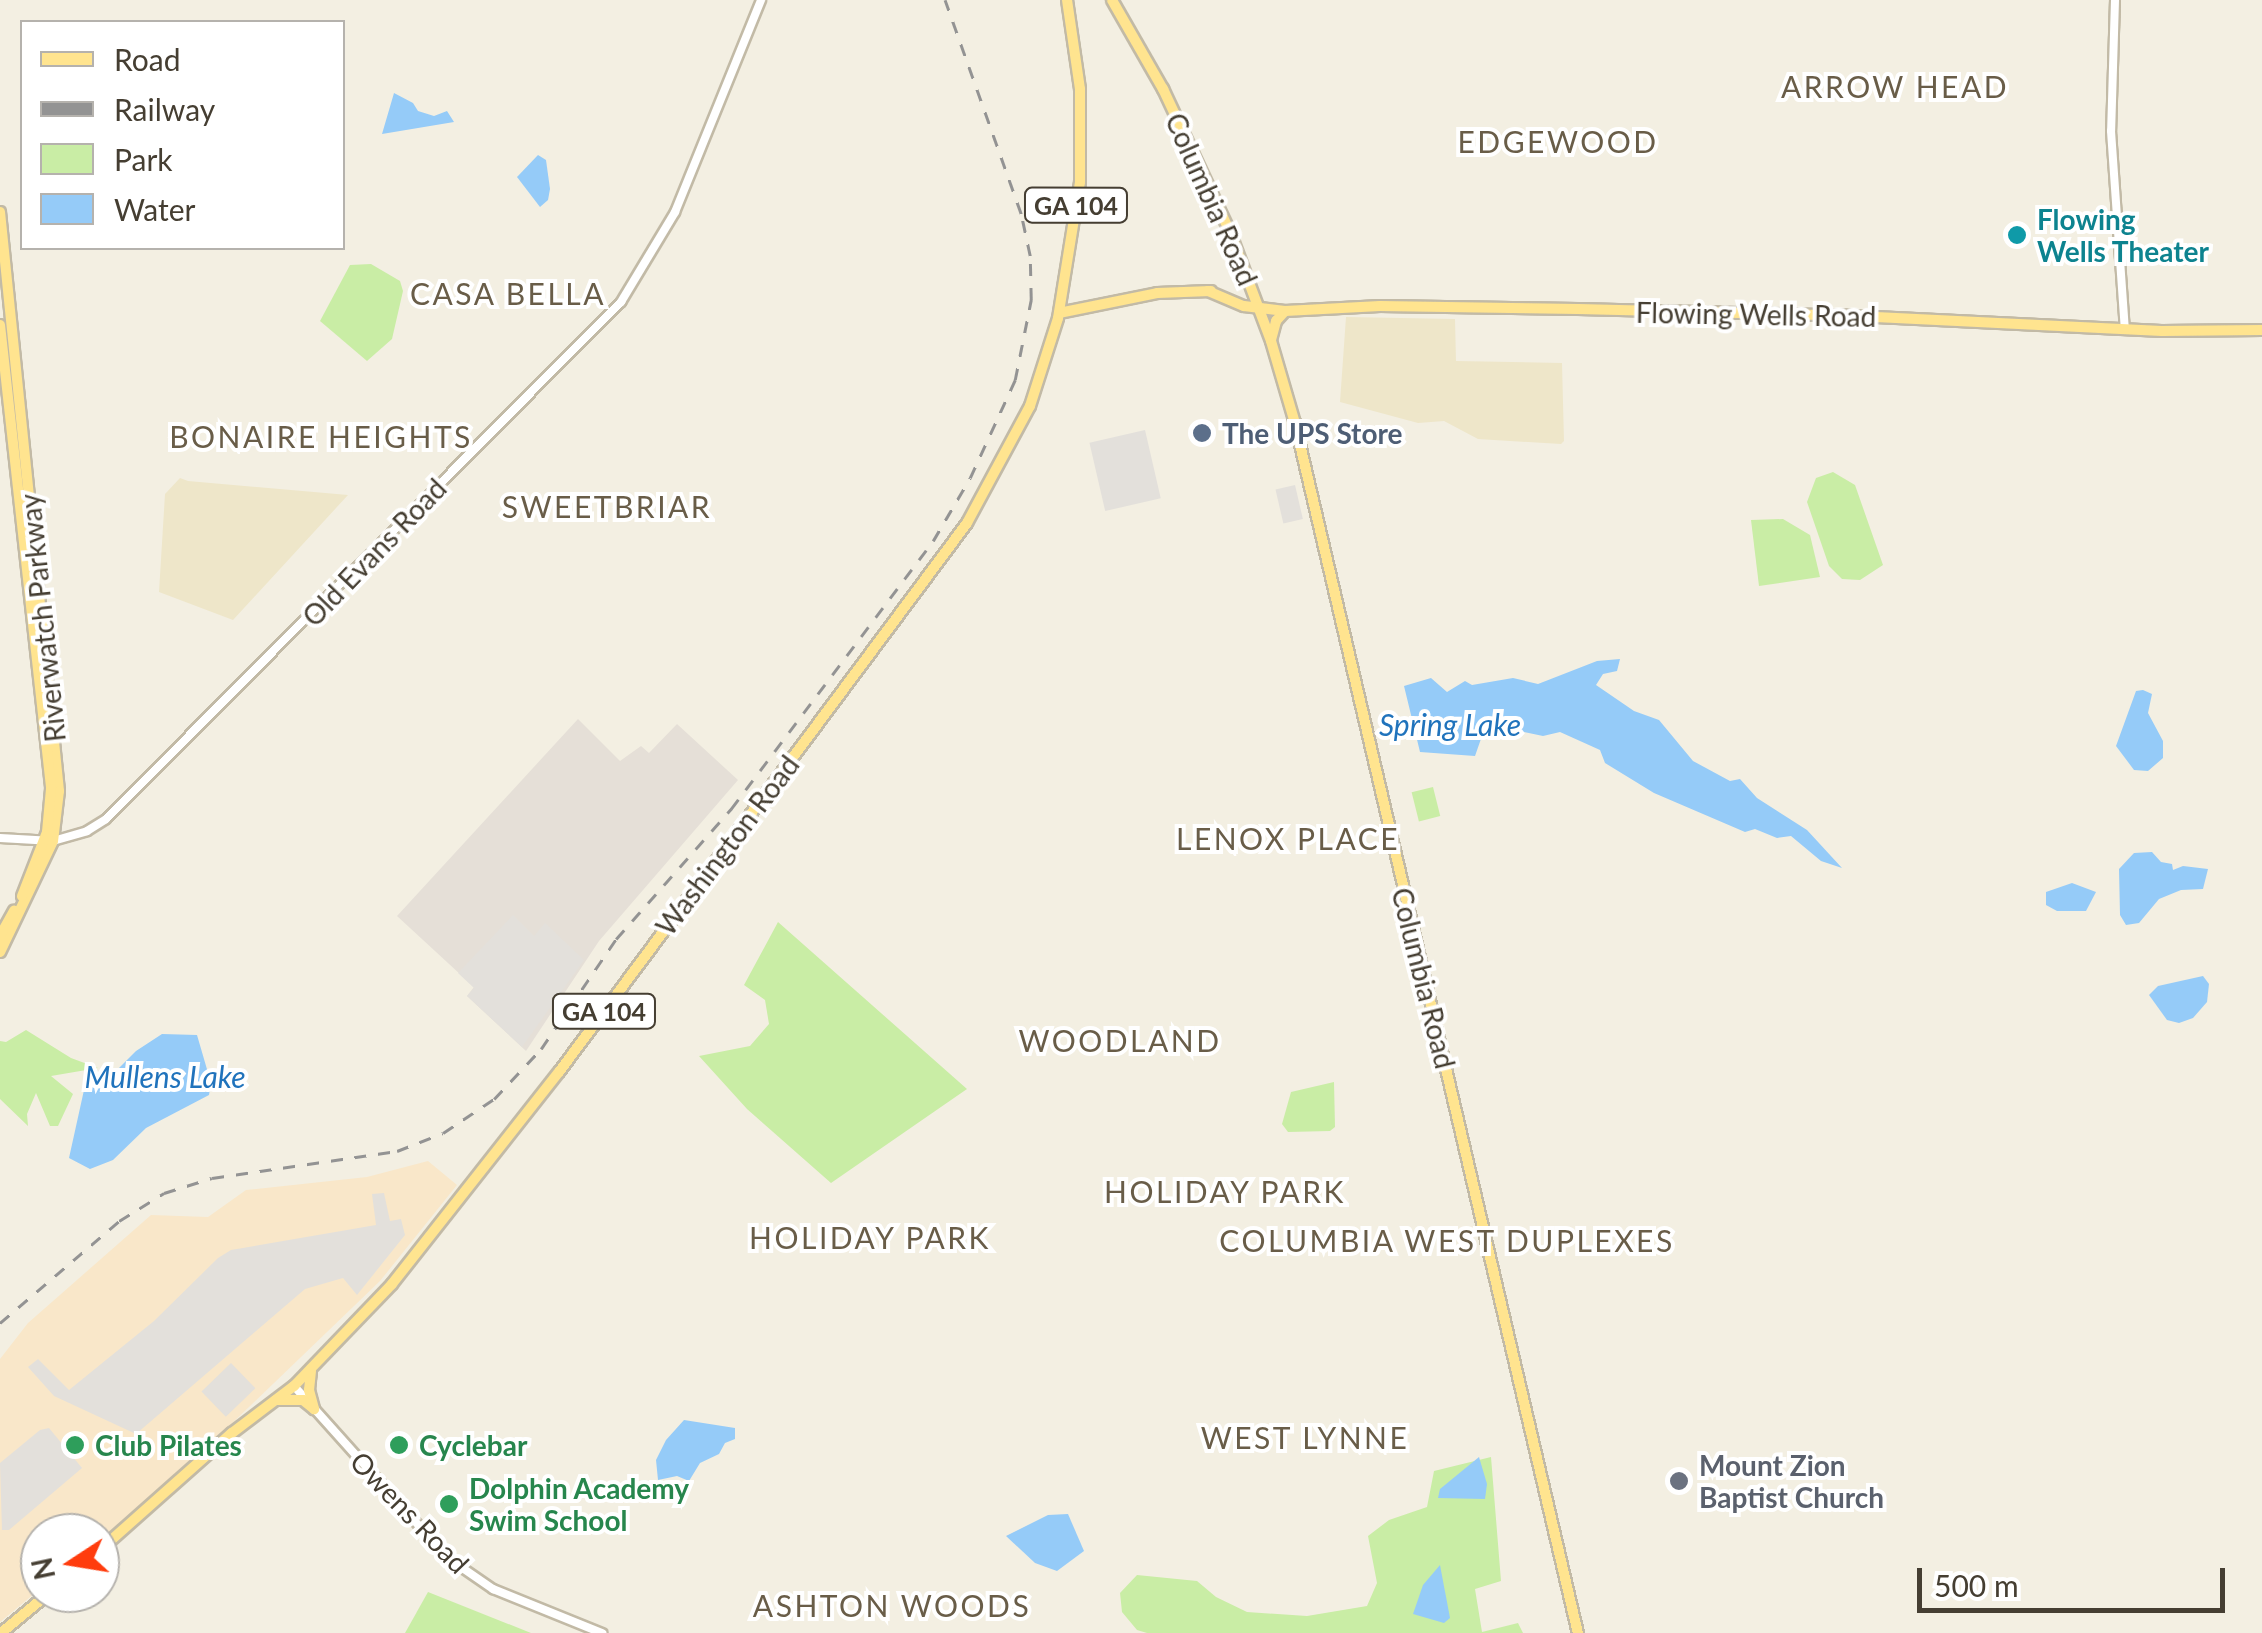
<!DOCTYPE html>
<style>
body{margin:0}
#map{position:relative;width:2262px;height:1633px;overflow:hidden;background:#f3efe2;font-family:Lato,sans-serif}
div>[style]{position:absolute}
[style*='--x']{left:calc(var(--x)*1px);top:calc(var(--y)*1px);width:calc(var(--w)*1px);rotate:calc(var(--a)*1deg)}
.commercial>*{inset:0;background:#f9e7c9}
.industrial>*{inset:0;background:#e5dfd7}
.education>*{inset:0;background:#eee6c9}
.green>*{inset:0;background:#c9eda5;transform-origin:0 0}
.parking>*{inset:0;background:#e3e0db;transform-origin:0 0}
.water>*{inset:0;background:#95cbf8}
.roads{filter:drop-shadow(2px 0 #c2baa6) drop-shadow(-2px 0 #c2baa6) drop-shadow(0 2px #c2baa6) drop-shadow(0 -2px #c2baa6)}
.minor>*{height:8px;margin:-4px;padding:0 4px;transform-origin:4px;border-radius:4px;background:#fff}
.major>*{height:10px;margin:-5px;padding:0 5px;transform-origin:5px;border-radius:5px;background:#ffe48f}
.rail>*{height:2.5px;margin-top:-1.25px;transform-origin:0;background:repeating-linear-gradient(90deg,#939393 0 12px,transparent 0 24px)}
.dots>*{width:28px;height:28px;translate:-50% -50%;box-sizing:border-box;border:5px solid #fff;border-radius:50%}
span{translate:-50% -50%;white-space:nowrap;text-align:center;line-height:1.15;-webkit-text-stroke:8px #fff;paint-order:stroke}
.shield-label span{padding:2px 8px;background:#fff;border:2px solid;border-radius:8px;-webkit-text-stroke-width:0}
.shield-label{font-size:25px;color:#453e32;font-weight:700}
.street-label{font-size:28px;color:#453e32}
.culture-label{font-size:28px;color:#0d838f;font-weight:700}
.left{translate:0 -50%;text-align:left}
.service-label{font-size:28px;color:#4e5e75;font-weight:700}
.leisure-label{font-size:28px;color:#27864d;font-weight:700}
.worship-label{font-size:28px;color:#5b616d;font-weight:700}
.neighbourhood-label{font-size:30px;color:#695d48;letter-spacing:2.5px}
.water-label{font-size:30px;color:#2073bc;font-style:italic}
.legend{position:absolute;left:20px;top:20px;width:325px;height:230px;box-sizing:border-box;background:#fff;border:2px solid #b5b2ad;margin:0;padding:12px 18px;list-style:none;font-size:30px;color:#453e32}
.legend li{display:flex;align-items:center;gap:20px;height:50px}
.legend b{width:50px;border:2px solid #b5b2ad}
.north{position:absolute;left:20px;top:1513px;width:100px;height:100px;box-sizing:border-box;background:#fff;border:2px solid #b5b2ad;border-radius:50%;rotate:258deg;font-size:28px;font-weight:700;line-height:40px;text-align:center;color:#453e32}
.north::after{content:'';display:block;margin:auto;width:35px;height:45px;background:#ff3c0d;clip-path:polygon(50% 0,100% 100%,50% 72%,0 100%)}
.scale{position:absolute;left:1917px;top:1568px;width:308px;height:45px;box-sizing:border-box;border:5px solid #453e32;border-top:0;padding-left:12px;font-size:30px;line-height:35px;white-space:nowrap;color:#453e32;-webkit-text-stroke:8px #fff;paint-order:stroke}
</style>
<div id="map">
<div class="commercial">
<div style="clip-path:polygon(428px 1161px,457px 1185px,380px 1281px,172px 1481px,100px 1539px,100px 1533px,40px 1533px,40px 1589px,0 1622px,0 1359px,28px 1323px,151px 1215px,208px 1217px,246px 1190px,367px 1177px)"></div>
</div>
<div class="industrial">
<div style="clip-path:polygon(578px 719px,620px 761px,641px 746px,649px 753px,677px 724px,738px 780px,599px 941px,526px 1051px,467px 996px,474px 987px,397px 916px)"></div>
</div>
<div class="education">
<div style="clip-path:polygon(1346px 317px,1455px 319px,1456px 361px,1562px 363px,1564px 441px,1561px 444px,1478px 439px,1444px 421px,1418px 423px,1340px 402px)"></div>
<div style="clip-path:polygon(180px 478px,188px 481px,348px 495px,233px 620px,159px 592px,165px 494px)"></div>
</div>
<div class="green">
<div style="clip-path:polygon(371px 264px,400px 281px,403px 291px,392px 339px,367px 361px,320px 321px,350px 265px)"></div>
<div style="clip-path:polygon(1833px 472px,1855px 485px,1883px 565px,1860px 580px,1842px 579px,1829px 566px,1807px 502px,1816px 478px)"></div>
<div style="clip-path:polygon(1783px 519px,1810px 535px,1820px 577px,1759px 586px,1751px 520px)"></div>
<div style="left:1433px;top:787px;width:30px;height:22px;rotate:76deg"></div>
<div style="clip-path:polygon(778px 922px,967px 1089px,831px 1183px,747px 1109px,699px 1056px,750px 1046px,769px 1024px,765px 1000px,744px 985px)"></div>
<div style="clip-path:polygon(26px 1030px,71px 1058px,98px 1068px,51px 1076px,73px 1094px,58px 1126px,50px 1126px,36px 1093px,27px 1114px,28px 1126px,0 1099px,0 1041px,6px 1042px)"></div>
<div style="clip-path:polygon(1334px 1082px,1335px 1127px,1330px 1131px,1288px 1132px,1282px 1124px,1291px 1092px)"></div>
<div style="clip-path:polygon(1491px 1457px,1501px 1581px,1475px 1589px,1482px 1632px,1518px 1623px,1523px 1633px,1147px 1633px,1137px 1630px,1122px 1612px,1120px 1593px,1137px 1575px,1197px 1581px,1216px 1597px,1247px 1612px,1307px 1616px,1367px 1606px,1377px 1583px,1368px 1536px,1389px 1520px,1427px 1507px,1434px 1471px)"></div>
<div style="clip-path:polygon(428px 1592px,531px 1633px,405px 1633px)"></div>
</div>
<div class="parking">
<div style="left:1145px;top:430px;width:70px;height:57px;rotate:77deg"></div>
<div style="left:1295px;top:485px;width:35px;height:20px;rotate:77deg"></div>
<div style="clip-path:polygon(513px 915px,534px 936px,545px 923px,584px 960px,522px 1047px,467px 996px,474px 988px,458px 973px)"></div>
<div style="clip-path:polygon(384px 1193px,390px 1221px,401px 1219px,405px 1235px,357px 1295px,343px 1278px,305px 1289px,136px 1434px,54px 1396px,28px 1367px,38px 1359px,69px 1390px,154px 1321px,218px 1258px,231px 1250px,376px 1225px,372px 1194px)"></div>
<div style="left:231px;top:1363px;width:35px;height:41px;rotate:46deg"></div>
<div style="clip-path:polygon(49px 1428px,82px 1468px,9px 1530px,2px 1530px,0 1463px,40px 1430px)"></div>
</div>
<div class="water">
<div style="clip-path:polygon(394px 93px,413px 103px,418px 111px,434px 116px,447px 111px,454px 122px,382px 134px)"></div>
<div style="clip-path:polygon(538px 155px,546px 160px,550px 189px,548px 200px,540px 207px,517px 177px)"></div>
<div style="clip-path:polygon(1620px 659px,1617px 671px,1603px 674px,1596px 685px,1634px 711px,1659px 720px,1693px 761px,1730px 781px,1740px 779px,1757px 798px,1807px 830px,1842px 868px,1821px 861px,1791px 836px,1777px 838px,1755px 829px,1745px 832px,1654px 793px,1605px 763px,1600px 750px,1560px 732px,1543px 736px,1509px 729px,1482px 736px,1475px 756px,1420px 752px,1404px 686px,1431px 678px,1447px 692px,1465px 681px,1472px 685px,1513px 678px,1538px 684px,1597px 661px)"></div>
<div style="clip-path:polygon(2143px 690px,2152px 694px,2148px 713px,2163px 741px,2163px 758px,2148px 771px,2134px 770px,2116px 746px,2136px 691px)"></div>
<div style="clip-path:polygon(2152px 852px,2161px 862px,2172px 864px,2173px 870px,2183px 866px,2208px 869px,2203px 889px,2181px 890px,2159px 899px,2139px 923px,2126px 925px,2120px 915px,2119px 869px,2134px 853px)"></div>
<div style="clip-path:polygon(2072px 883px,2096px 892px,2086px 911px,2057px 911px,2046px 905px,2046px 892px)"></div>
<div style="clip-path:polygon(2203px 976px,2209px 984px,2207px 1002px,2193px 1018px,2179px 1023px,2167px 1020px,2149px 995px,2158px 986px)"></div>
<div style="clip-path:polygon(162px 1034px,197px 1035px,211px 1083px,209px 1095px,146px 1128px,113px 1160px,90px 1169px,69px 1158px,84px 1090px,103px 1084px,136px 1051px)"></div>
<div style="clip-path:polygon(684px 1420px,735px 1428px,735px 1439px,725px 1443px,719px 1454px,700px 1463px,689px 1481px,677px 1476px,658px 1480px,656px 1460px,666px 1440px)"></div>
<div style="clip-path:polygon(1479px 1457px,1487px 1484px,1485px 1499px,1438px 1498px,1440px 1489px)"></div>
<div style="clip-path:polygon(1068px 1514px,1084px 1551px,1057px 1571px,1035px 1563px,1006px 1536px,1048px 1515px)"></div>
<div style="clip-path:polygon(1440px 1565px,1450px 1618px,1444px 1623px,1413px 1614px,1423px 1585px)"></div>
</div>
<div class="roads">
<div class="minor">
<div style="--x:2115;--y:0;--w:131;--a:91.7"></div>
<div style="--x:2111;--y:131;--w:199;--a:86"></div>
<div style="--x:0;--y:838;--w:53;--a:3.2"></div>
<div style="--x:53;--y:841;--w:35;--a:-16"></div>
<div style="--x:87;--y:831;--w:22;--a:-32"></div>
<div style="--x:106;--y:819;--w:730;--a:-45.11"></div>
<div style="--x:621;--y:302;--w:105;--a:-59"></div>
<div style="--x:675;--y:212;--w:229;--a:-67.9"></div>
<div style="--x:294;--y:1386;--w:231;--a:48.2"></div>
<div style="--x:448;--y:1558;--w:55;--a:34.6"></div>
<div style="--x:493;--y:1589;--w:118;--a:22"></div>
</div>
<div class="major">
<div style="--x:1112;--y:0;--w:103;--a:60.2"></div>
<div style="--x:1163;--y:89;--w:158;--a:64.9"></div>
<div style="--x:1230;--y:232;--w:116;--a:69.4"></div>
<div style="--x:1271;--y:341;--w:85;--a:73.7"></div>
<div style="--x:1295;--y:423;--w:1243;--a:76.84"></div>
<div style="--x:0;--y:212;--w:582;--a:84.18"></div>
<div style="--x:59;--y:791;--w:50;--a:96.8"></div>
<div style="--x:53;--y:841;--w:123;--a:115.5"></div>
<div style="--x:1208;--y:291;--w:39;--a:23"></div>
<div style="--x:1244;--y:306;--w:41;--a:7"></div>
<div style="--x:1285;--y:311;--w:95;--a:-3"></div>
<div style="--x:1380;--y:306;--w:198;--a:0.9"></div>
<div style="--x:1578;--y:309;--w:277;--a:1.4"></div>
<div style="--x:1855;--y:316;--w:307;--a:2.8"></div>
<div style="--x:2162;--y:331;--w:100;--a:-0.6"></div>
<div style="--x:1059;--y:313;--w:100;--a:-11.5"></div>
<div style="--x:1157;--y:293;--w:54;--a:-2.1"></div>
<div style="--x:0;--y:325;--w:467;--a:83.7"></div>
<div style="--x:51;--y:789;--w:43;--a:95.3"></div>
<div style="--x:47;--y:832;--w:69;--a:111.3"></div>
<div style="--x:1271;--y:340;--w:20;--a:-75"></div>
<div style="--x:1276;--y:321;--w:13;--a:-48"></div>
<div style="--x:0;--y:936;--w:29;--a:-61"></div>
<div style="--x:311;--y:1371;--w:19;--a:96"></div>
<div style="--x:309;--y:1390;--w:20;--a:75"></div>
<div style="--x:276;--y:1400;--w:27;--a:0"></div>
<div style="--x:303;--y:1400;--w:14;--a:39"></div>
<div style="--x:100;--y:1550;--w:176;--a:-41.6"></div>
<div style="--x:232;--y:1433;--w:78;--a:-37.2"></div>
<div style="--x:294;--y:1386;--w:141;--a:-46.1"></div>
<div style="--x:392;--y:1284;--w:270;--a:-51.8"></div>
<div style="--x:559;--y:1072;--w:684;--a:-53.38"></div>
<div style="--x:967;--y:523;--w:133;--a:-61.7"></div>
<div style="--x:1030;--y:406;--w:92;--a:-72.3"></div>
<div style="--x:1058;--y:318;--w:138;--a:-80.8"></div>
<div style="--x:1080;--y:182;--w:93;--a:-90"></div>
<div style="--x:1080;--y:89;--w:90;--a:-98.3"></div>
<div style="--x:1;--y:1633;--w:62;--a:-39.8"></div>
</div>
</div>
<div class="rail">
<div style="--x:0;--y:1323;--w:157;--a:-40.6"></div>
<div style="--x:119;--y:1221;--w:53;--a:-31.9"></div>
<div style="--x:164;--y:1193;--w:50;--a:-17.4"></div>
<div style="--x:212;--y:1178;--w:187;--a:-8.3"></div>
<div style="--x:397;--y:1151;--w:49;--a:-21.4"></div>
<div style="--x:443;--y:1133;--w:61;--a:-33.7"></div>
<div style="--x:494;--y:1099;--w:69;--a:-46.8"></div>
<div style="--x:541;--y:1049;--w:133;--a:-55.7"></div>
<div style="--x:616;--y:939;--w:174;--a:-48.5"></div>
<div style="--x:731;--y:809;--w:336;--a:-53"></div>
<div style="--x:933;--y:541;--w:73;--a:-59.6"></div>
<div style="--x:970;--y:478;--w:108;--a:-65.3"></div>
<div style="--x:1015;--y:380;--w:82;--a:-78.7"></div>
<div style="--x:1031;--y:300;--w:44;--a:-91.3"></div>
<div style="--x:1030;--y:256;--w:43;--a:-102.1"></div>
<div style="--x:1021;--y:214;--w:227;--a:-109.6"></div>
</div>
<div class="dots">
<div style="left:2017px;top:235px;background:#0f9aa8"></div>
<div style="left:1202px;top:433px;background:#5c6f8a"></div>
<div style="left:75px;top:1445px;background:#2e9e5b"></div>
<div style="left:399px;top:1445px;background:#2e9e5b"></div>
<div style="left:1679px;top:1481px;background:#6b7280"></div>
<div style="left:449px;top:1504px;background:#2e9e5b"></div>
</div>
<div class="shield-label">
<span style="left:1076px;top:205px">GA 104</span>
<span style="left:604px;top:1011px">GA 104</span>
</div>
<div class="street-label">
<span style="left:1212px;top:199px;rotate:66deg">Columbia Road</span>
<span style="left:1756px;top:314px;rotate:1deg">Flowing Wells Road</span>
<span style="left:374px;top:552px;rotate:-46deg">Old Evans Road</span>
<span style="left:42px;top:618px;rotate:-96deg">Riverwatch Parkway</span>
<span style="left:727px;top:845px;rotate:-53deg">Washington Road</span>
<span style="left:1424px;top:978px;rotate:76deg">Columbia Road</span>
<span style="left:410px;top:1512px;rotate:46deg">Owens Road</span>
</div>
<div class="culture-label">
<span class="left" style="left:2037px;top:235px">Flowing<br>Wells Theater</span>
</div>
<div class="service-label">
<span class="left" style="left:1222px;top:433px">The UPS Store</span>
</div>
<div class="leisure-label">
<span class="left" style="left:95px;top:1445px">Club Pilates</span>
<span class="left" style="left:419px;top:1445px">Cyclebar</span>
<span class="left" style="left:469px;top:1504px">Dolphin Academy<br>Swim School</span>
</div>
<div class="worship-label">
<span class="left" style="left:1699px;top:1481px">Mount Zion<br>Baptist Church</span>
</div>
<div class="neighbourhood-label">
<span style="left:1895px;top:86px">ARROW HEAD</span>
<span style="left:1558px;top:141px">EDGEWOOD</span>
<span style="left:508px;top:293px">CASA BELLA</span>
<span style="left:321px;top:436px">BONAIRE HEIGHTS</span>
<span style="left:607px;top:506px">SWEETBRIAR</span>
<span style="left:1288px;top:838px">LENOX PLACE</span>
<span style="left:1120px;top:1040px">WOODLAND</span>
<span style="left:1225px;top:1191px">HOLIDAY PARK</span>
<span style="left:870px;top:1237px">HOLIDAY PARK</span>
<span style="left:1447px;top:1240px">COLUMBIA WEST DUPLEXES</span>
<span style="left:1305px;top:1437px">WEST LYNNE</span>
<span style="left:892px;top:1605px">ASHTON WOODS</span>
</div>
<div class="water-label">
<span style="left:1450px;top:724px">Spring Lake</span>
<span style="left:165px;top:1076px">Mullens Lake</span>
</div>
<ul class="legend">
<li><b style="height:12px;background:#ffe48f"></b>Road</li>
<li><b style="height:12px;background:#939393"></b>Railway</li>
<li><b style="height:28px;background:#c9eda5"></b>Park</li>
<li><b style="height:28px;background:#95cbf8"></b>Water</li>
</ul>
<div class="north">N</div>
<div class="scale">500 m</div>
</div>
